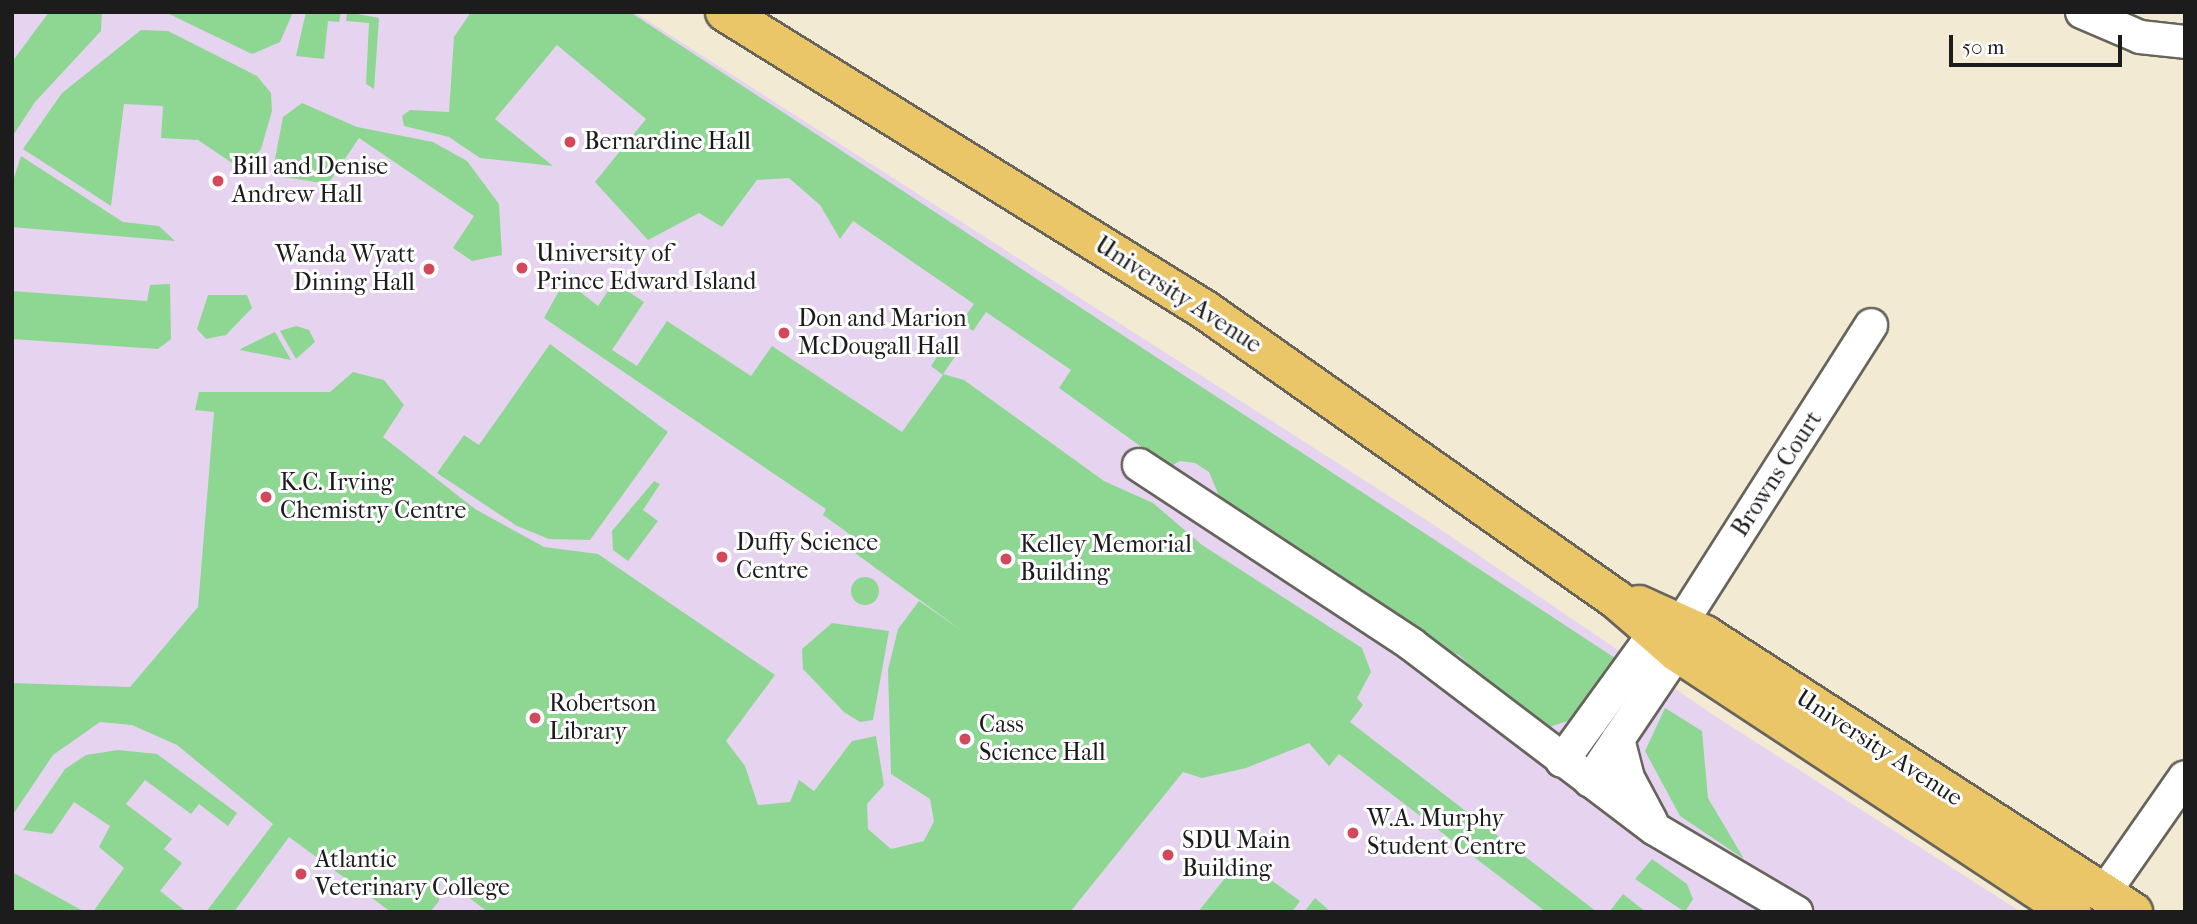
<!DOCTYPE html>
<style>
body{margin:0}
#map{position:relative;width:2197px;height:924px;overflow:hidden;background:#f2ead2;font-family:"IM FELL French Canon",serif}
div>[style]{position:absolute}
[style*='--x']{left:calc(var(--x)*1px);top:calc(var(--y)*1px);width:calc(var(--w)*1px);rotate:calc(var(--a)*1deg)}
.built>*{inset:0;background:#e6d3f0}
.green>*{inset:0;background:#8ed793}
.round{border-radius:50%}
.roads{filter:drop-shadow(2px 0 #67645c) drop-shadow(-2px 0 #67645c) drop-shadow(0 2px #67645c) drop-shadow(0 -2px #67645c)}
.minor>*{height:32px;margin:-16px;padding:0 16px;transform-origin:16px;border-radius:16px;background:#fff}
.major>*{height:38px;margin:-19px;padding:0 19px;transform-origin:19px;border-radius:19px;background:#ebc669}
.dots>*{width:19px;height:19px;translate:-50% -50%;box-sizing:border-box;border:4px solid #fff;border-radius:50%}
span{translate:-50% -50%;white-space:nowrap;text-align:center;line-height:1.15;-webkit-text-stroke:6px #fff;paint-order:stroke}
.poi-label{font-size:24px;color:#1c1c1c}
.left{translate:0 -50%;text-align:left}
.right{translate:-100% -50%;text-align:right}
.street-label{font-size:24px;color:#1c1c1c}
.frame{position:absolute;inset:0;border:14px solid #1c1c1c;pointer-events:none}
.scale{position:absolute;left:1949px;top:35px;width:173px;height:32px;box-sizing:border-box;border:4px solid #1c1c1c;border-top:0;padding-left:9px;font-size:21px;line-height:24px;white-space:nowrap;color:#1c1c1c;-webkit-text-stroke:5px #fff;paint-order:stroke}
</style>
<div id="map">
<div class="built">
<div style="clip-path:polygon(12px 12px,634px 12px,1431px 523px,1718px 718px,2021px 912px,12px 912px)"></div>
</div>
<div class="green">
<div style="clip-path:polygon(49px 12px,102px 12px,101px 31px,35px 102px,12px 137px,12px 62px)"></div>
<div style="clip-path:polygon(165px 12px,293px 12px,280px 42px,252px 54px)"></div>
<div style="clip-path:polygon(306px 12px,341px 12px,339px 22px,328px 21px,324px 59px,296px 56px)"></div>
<div style="clip-path:polygon(347px 12px,379px 18px,374px 89px,366px 84px,369px 23px,346px 21px)"></div>
<div style="clip-path:polygon(471px 12px,630px 12px,1615px 658px,1610px 672px,1574px 719px,1540px 730px,1459px 655px,1429px 644px,1224px 508px,1209px 472px,1195px 463px,1180px 461px,1154px 476px,1150px 453px,1059px 388px,1071px 370px,986px 312px,973px 331px,961px 322px,974px 304px,853px 221px,840px 239px,820px 205px,789px 178px,757px 180px,722px 227px,699px 213px,648px 240px,595px 182px,646px 119px,557px 45px,495px 119px,553px 166px,480px 158px,449px 137px,404px 126px,402px 116px,410px 110px,449px 112px,454px 37px)"></div>
<div style="clip-path:polygon(141px 30px,168px 31px,257px 76px,271px 93px,272px 111px,261px 149px,244px 171px,198px 140px,161px 138px,163px 106px,124px 104px,111px 206px,23px 149px,62px 93px)"></div>
<div style="clip-path:polygon(302px 103px,357px 127px,433px 142px,467px 161px,499px 204px,502px 255px,472px 261px,453px 248px,474px 216px,359px 138px,328px 184px,272px 175px,283px 117px)"></div>
<div style="clip-path:polygon(21px 156px,123px 222px,159px 226px,175px 241px,12px 227px,12px 184px)"></div>
<div style="clip-path:polygon(565px 280px,598px 306px,614px 282px,644px 302px,612px 350px,637px 366px,667px 321px,751px 376px,772px 346px,902px 432px,943px 375px,931px 366px,946px 343px,959px 351px,943px 374px,964px 380px,1104px 481px,1153px 503px,1202px 545px,1362px 648px,1371px 672px,1357px 698px,1363px 705px,1350px 722px,1597px 912px,1546px 912px,1339px 754px,1329px 766px,1309px 743px,1246px 768px,1202px 778px,1183px 772px,1070px 912px,488px 912px,440px 876px,439px 901px,430px 912px,391px 912px,289px 837px,234px 912px,206px 912px,273px 824px,177px 745px,132px 725px,100px 722px,53px 755px,12px 816px,12px 683px,130px 687px,198px 607px,214px 412px,195px 410px,199px 392px,330px 392px,353px 372px,384px 380px,404px 405px,383px 437px,475px 509px,544px 547px,598px 554px,775px 675px,726px 741px,745px 766px,758px 805px,790px 802px,799px 780px,814px 791px,852px 741px,876px 736px,884px 785px,867px 804px,868px 829px,891px 849px,924px 841px,934px 821px,930px 799px,891px 774px,888px 670px,898px 629px,919px 601px,964px 632px,848px 548px,855px 538px,823px 515px,826px 509px,544px 318px)"></div>
<div style="clip-path:polygon(170px 284px,171px 339px,158px 349px,12px 339px,12px 291px,147px 301px,150px 285px)"></div>
<div style="clip-path:polygon(208px 295px,247px 295px,252px 308px,226px 335px,206px 339px,197px 329px)"></div>
<div style="clip-path:polygon(296px 326px,309px 330px,315px 342px,296px 359px,280px 331px)"></div>
<div style="clip-path:polygon(275px 332px,291px 360px,240px 350px,242px 348px)"></div>
<div style="clip-path:polygon(550px 344px,668px 432px,590px 540px,549px 539px,517px 526px,437px 473px,464px 435px,479px 445px)"></div>
<div style="clip-path:polygon(654px 481px,660px 484px,643px 510px,658px 521px,628px 561px,613px 550px,612px 531px)"></div>
<div class="round" style="left:851px;top:577px;width:28px;height:28px"></div>
<div style="clip-path:polygon(832px 623px,889px 631px,873px 720px,860px 722px,844px 712px,803px 669px,802px 649px)"></div>
<div style="clip-path:polygon(1665px 708px,1702px 731px,1708px 798px,1744px 859px,1680px 816px,1645px 751px)"></div>
<div style="clip-path:polygon(118px 750px,157px 754px,237px 813px,228px 826px,199px 804px,191px 814px,145px 780px,126px 804px,172px 839px,164px 849px,182px 863px,160px 891px,187px 912px,93px 912px,124px 868px,99px 847px,110px 826px,74px 802px,52px 834px,23px 830px,65px 769px,86px 755px)"></div>
<div style="clip-path:polygon(1241px 858px,1300px 901px,1292px 912px,1198px 912px)"></div>
<div style="clip-path:polygon(1652px 859px,1687px 884px,1693px 899px,1685px 912px,1635px 879px)"></div>
<div style="clip-path:polygon(12px 872px,85px 912px,12px 912px)"></div>
<div style="clip-path:polygon(1623px 894px,1646px 912px,1609px 912px)"></div>
<div style="clip-path:polygon(1315px 898px,1331px 912px,1304px 912px)"></div>
</div>
<div class="roads">
<div class="minor">
<div style="--x:2082;--y:12;--w:63;--a:23.3"></div>
<div style="--x:2140;--y:37;--w:45;--a:6.3"></div>
<div style="--x:1139;--y:465;--w:326;--a:33.3"></div>
<div style="--x:1411;--y:644;--w:306;--a:37.2"></div>
<div style="--x:1655;--y:829;--w:164;--a:30.5"></div>
<div style="--x:1618;--y:739;--w:40;--a:75.6"></div>
<div style="--x:1628;--y:778;--w:49;--a:61.9"></div>
<div style="--x:1562;--y:761;--w:157;--a:-54.1"></div>
<div style="--x:1654;--y:634;--w:25;--a:-23"></div>
<div style="--x:1590;--y:781;--w:156;--a:-56"></div>
<div style="--x:1677;--y:652;--w:30;--a:-81"></div>
<div style="--x:1682;--y:622;--w:352;--a:-57.5"></div>
<div style="--x:2104;--y:893;--w:141;--a:-55.1"></div>
</div>
<div class="major">
<div style="--x:725;--y:12;--w:565;--a:31.83"></div>
<div style="--x:1205;--y:310;--w:504;--a:35.14"></div>
<div style="--x:1617;--y:600;--w:79;--a:40.9"></div>
<div style="--x:1677;--y:652;--w:473;--a:33.4"></div>
<div style="--x:1639;--y:605;--w:72;--a:24.4"></div>
<div style="--x:1705;--y:635;--w:510;--a:32.91"></div>
</div>
</div>
<div class="dots">
<div style="left:570px;top:142px;background:#d1495b"></div>
<div style="left:218px;top:181px;background:#d1495b"></div>
<div style="left:522px;top:268px;background:#d1495b"></div>
<div style="left:429px;top:269px;background:#d1495b"></div>
<div style="left:784px;top:333px;background:#d1495b"></div>
<div style="left:266px;top:497px;background:#d1495b"></div>
<div style="left:722px;top:557px;background:#d1495b"></div>
<div style="left:1006px;top:559px;background:#d1495b"></div>
<div style="left:535px;top:718px;background:#d1495b"></div>
<div style="left:965px;top:739px;background:#d1495b"></div>
<div style="left:1353px;top:833px;background:#d1495b"></div>
<div style="left:1168px;top:855px;background:#d1495b"></div>
<div style="left:301px;top:874px;background:#d1495b"></div>
</div>
<div class="poi-label">
<span class="left" style="left:584px;top:142px">Bernardine Hall</span>
<span class="left" style="left:232px;top:181px">Bill and Denise<br>Andrew Hall</span>
<span class="left" style="left:536px;top:268px">University of<br>Prince Edward Island</span>
<span class="right" style="left:415px;top:269px">Wanda Wyatt<br>Dining Hall</span>
<span class="left" style="left:798px;top:333px">Don and Marion<br>McDougall Hall</span>
<span class="left" style="left:280px;top:497px">K.C. Irving<br>Chemistry Centre</span>
<span class="left" style="left:736px;top:557px">Duffy Science<br>Centre</span>
<span class="left" style="left:1020px;top:559px">Kelley Memorial<br>Building</span>
<span class="left" style="left:549px;top:718px">Robertson<br>Library</span>
<span class="left" style="left:979px;top:739px">Cass<br>Science Hall</span>
<span class="left" style="left:1367px;top:833px">W.A. Murphy<br>Student Centre</span>
<span class="left" style="left:1182px;top:855px">SDU Main<br>Building</span>
<span class="left" style="left:315px;top:874px">Atlantic<br>Veterinary College</span>
</div>
<div class="street-label">
<span style="left:1178px;top:295px;rotate:33deg">University Avenue</span>
<span style="left:1777px;top:474px;rotate:-57deg">Browns Court</span>
<span style="left:1879px;top:748px;rotate:33deg">University Avenue</span>
</div>
<div class="frame"></div>
<div class="scale">50 m</div>
</div>
